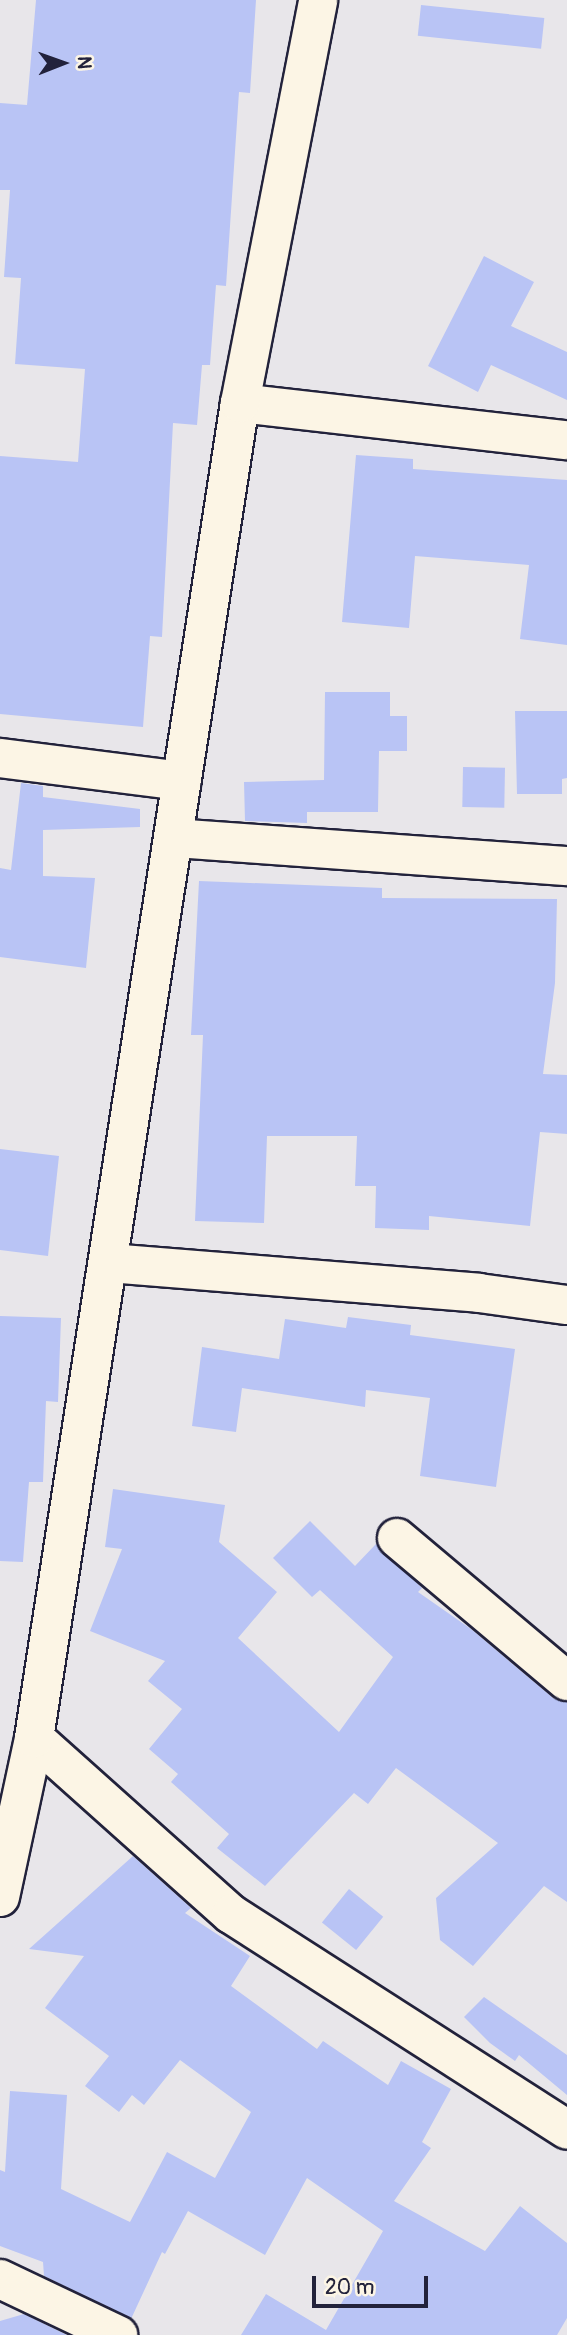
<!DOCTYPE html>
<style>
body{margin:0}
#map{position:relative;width:567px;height:2335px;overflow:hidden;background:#e8e6ea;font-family:Pangolin,sans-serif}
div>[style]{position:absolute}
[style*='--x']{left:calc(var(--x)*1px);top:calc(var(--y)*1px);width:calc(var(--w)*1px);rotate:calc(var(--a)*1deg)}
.building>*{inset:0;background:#b9c4f5;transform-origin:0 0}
.roads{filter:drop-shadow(2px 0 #22223b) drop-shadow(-2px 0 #22223b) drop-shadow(0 2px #22223b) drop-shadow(0 -2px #22223b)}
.minor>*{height:38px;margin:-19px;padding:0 19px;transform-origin:19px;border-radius:19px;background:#fcf5e5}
span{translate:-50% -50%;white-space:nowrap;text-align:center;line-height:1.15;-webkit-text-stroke:5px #fcf5e5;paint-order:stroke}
.north{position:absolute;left:28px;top:28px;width:70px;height:70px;-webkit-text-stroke:5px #fcf5e5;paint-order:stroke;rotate:89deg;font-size:19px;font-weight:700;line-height:28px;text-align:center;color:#22223b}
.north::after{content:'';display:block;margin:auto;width:24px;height:32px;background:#22223b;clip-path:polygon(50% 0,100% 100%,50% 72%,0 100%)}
.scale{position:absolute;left:312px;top:2276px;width:116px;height:32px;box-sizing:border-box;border:4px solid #22223b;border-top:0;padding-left:9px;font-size:21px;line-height:24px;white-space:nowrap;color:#22223b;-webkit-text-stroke:5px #fcf5e5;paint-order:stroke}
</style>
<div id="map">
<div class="building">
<div style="clip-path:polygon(36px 0,256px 0,250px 93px,239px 92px,226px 286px,216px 285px,210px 365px,202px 365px,197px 425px,173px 423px,162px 637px,150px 636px,143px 727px,0 714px,0 456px,78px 462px,85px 369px,15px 364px,21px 278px,4px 277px,10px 190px,0 190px,0 103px,27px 105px)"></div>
<div style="left:421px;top:5px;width:124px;height:31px;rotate:6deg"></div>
<div style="clip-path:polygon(484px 256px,534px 282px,511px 326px,567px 352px,567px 400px,491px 365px,478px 392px,428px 366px)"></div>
<div style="clip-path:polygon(356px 455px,413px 459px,413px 469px,567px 480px,567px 645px,520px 639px,529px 565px,415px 556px,409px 628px,342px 622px)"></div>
<div style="clip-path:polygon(325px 692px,390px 692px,390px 716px,407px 716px,407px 751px,379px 751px,378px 812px,307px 812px,307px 823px,245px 821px,244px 782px,324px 780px)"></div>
<div style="clip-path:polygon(515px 711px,567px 711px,567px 778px,562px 779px,562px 794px,517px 794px)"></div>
<div style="left:463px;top:767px;width:42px;height:40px;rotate:1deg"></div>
<div style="clip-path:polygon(21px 783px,43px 786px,43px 797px,140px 809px,140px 827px,43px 830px,43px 876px,95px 878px,86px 968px,0 957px,0 868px,11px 870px)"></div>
<div style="clip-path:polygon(199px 881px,382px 888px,382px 898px,557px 899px,555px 983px,543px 1074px,567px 1075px,567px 1134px,540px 1132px,530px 1226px,429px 1216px,429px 1230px,375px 1228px,376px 1186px,355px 1186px,357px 1136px,267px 1136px,264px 1223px,195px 1221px,203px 1035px,191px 1035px)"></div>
<div style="clip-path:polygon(0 1149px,59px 1156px,48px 1256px,0 1250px)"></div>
<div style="clip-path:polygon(0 1316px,61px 1318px,58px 1402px,46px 1401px,43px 1482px,29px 1482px,23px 1562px,0 1561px)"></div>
<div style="clip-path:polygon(348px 1317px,411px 1325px,410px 1335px,515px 1349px,496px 1487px,420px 1476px,430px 1398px,366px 1390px,365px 1407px,242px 1388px,236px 1432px,192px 1426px,202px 1347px,279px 1359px,285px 1319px,346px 1328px)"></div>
<div style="clip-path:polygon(113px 1489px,225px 1505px,219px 1542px,277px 1592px,238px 1638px,339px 1732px,393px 1657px,320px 1590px,312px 1597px,273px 1558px,310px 1521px,355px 1566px,376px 1544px,422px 1588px,418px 1592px,471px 1629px,553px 1698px,567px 1702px,567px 1902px,544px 1886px,473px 1966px,440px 1940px,436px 1898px,498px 1843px,396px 1768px,368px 1804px,354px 1793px,265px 1886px,217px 1848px,229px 1834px,171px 1782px,178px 1774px,149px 1749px,182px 1709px,148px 1681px,165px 1661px,90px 1631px,122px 1549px,105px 1547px)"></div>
<div style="clip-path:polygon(133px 1856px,191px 1908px,185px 1913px,250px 1956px,231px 1986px,317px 2049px,323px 2041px,388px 2085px,401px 2061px,451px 2089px,422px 2142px,431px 2148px,394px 2201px,485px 2251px,520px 2206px,567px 2243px,567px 2318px,557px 2335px,241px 2335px,266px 2294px,326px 2330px,383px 2231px,307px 2178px,265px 2255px,188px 2211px,165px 2254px,162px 2252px,131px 2319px,44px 2276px,43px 2262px,0 2246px,0 2170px,5px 2172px,10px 2091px,67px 2095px,61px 2189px,130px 2222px,167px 2152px,215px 2178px,251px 2112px,180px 2060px,144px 2105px,132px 2095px,119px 2112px,85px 2086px,109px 2056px,45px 2008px,84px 1956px,29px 1949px)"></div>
<div style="left:349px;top:1889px;width:44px;height:43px;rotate:39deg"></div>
<div style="clip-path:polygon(484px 1997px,567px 2055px,567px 2095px,519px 2055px,515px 2061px,490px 2043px,464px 2017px)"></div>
<div style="clip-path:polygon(24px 2314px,67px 2335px,0 2335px,0 2321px)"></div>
</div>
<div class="roads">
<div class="minor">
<div style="--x:240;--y:403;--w:329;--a:6.5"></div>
<div style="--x:0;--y:758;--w:183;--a:7.2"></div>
<div style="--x:174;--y:838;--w:394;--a:4.1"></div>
<div style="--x:109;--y:1263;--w:371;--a:4.6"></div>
<div style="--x:479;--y:1293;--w:89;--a:7.8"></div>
<div style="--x:397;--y:1538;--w:222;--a:40.1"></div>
<div style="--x:34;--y:1738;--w:264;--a:41.8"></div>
<div style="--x:231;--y:1914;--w:399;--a:32.7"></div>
<div style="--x:0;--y:1897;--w:163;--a:-77.9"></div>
<div style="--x:34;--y:1738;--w:1351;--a:-81.23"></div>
<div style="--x:240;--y:403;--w:410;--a:-79"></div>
<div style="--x:0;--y:2279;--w:131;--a:25.4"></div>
</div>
</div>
<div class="north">N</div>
<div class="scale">20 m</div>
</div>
